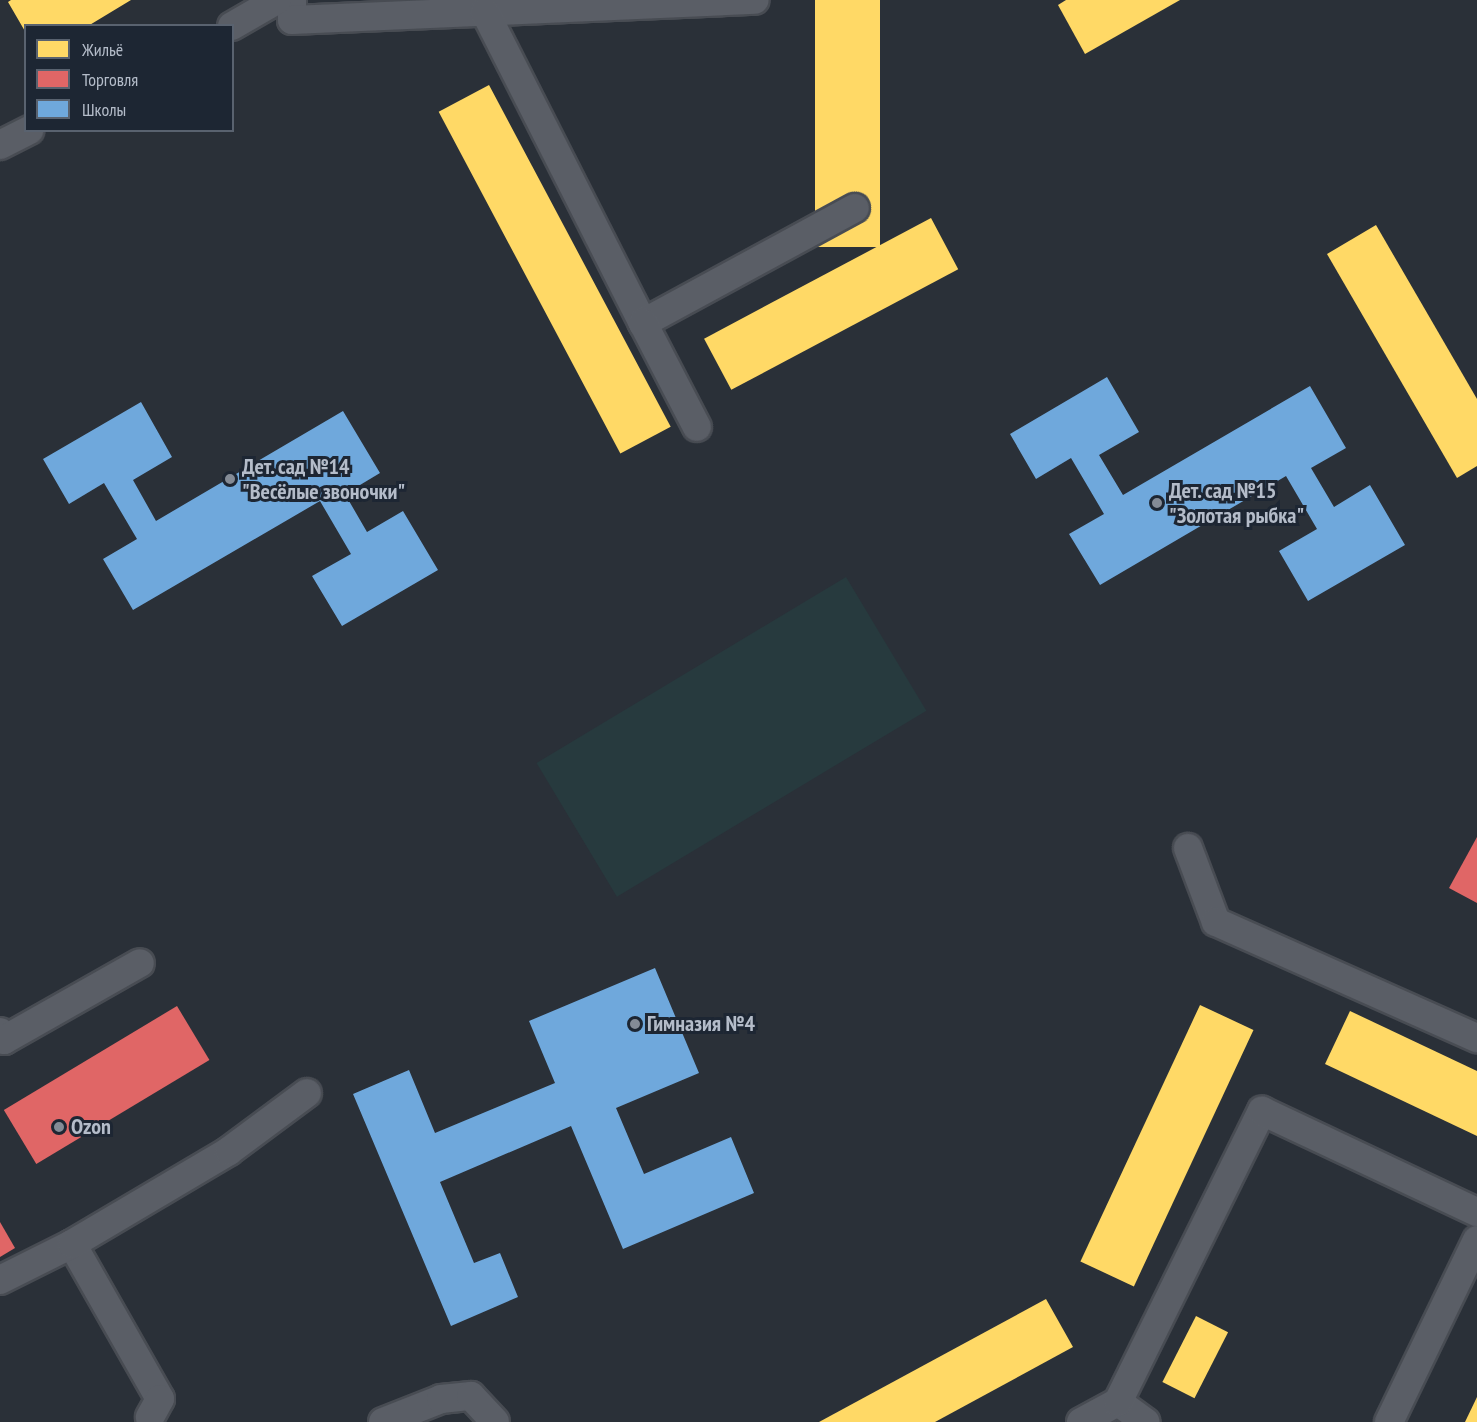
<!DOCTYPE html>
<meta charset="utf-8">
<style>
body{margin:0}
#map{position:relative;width:1477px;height:1422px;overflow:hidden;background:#2a3038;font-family:"PT Sans Narrow",sans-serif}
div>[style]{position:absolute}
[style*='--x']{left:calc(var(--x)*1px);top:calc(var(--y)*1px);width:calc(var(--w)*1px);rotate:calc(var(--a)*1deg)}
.green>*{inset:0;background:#273a3e;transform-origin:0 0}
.homes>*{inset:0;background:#ffd966;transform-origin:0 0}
.shops>*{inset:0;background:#e06666;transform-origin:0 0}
.schools>*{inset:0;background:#6fa8dc}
.roads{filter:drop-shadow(2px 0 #484c53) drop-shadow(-2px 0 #484c53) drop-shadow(0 2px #484c53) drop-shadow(0 -2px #484c53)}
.minor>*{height:28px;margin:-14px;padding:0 14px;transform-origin:14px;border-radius:14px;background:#5a5e66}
.dots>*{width:16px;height:16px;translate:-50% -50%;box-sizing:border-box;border:3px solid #1d2633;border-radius:50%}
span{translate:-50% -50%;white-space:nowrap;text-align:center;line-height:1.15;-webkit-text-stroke:6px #1d2633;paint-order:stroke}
.poi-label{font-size:22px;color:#b4bcc9;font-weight:700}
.left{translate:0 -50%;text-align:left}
.legend{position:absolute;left:24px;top:24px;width:210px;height:108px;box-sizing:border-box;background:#1d2633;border:2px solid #59626f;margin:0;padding:8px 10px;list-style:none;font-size:18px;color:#b4bcc9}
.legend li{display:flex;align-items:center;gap:12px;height:30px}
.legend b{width:30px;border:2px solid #59626f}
</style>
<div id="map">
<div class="green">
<div style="left:846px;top:577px;width:156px;height:361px;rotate:59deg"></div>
</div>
<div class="homes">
<div style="clip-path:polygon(11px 0,131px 0,88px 26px,26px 26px,26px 33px,8px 2px)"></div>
<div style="left:815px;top:0;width:65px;height:247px"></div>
<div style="clip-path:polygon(1066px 0,1180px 0,1085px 54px,1058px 5px)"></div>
<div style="left:489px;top:85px;width:387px;height:57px;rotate:62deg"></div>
<div style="left:931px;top:218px;width:58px;height:257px;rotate:62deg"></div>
<div style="clip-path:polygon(1376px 225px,1477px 399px,1477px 466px,1457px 478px,1327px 254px)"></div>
<div style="left:1200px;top:1005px;width:59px;height:283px;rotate:25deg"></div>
<div style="clip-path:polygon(1350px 1011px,1477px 1071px,1477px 1136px,1325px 1064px)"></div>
<div style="clip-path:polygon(1046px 1299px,1073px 1347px,935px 1422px,819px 1422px)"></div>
<div style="left:1196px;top:1316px;width:36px;height:74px;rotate:27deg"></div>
<div style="clip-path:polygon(1477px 1397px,1477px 1422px,1465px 1422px)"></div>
</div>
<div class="shops">
<div style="clip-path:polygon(1477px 837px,1477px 903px,1449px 888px)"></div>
<div style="left:177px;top:1006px;width:63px;height:202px;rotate:59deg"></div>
<div style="clip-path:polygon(0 1222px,15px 1248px,0 1257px)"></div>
</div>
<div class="schools">
<div style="clip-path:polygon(1107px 377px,1139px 432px,1099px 455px,1123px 495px,1310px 386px,1346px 448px,1311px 468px,1334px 507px,1370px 485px,1405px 545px,1308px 601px,1279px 551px,1317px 529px,1286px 476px,1100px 585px,1069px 534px,1104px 514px,1071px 458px,1036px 479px,1010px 434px)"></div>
<div style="clip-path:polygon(141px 402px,172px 457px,133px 480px,156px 521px,343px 411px,380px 473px,345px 494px,367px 532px,403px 511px,438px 570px,342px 626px,312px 576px,351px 554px,320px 501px,133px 610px,103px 559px,137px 539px,104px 483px,69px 504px,43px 459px)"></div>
<div style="clip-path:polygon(655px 968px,699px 1073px,616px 1108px,644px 1174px,731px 1137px,754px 1193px,623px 1249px,571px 1126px,440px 1182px,474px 1263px,500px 1253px,518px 1297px,451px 1326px,353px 1094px,409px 1070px,435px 1133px,555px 1083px,529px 1021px)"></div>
</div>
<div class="roads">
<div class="minor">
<div style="--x:292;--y:0;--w:20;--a:90"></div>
<div style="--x:292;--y:20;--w:463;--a:-2.5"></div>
<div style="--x:485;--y:12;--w:349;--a:63.1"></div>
<div style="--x:643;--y:323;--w:241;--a:-28.5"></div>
<div style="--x:232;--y:26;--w:52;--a:-30"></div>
<div style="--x:0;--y:145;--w:33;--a:-27"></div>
<div style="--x:643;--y:323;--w:117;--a:62.6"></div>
<div style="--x:1188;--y:848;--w:79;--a:69.3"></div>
<div style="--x:1216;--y:922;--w:286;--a:24"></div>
<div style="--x:0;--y:1032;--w:9;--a:63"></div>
<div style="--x:4;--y:1040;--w:156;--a:-29.5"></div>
<div style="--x:72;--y:1244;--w:178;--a:60.4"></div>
<div style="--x:160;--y:1399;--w:21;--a:119"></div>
<div style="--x:0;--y:1280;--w:80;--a:-26.6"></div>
<div style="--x:72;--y:1244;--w:182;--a:-30.6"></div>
<div style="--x:229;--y:1151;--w:97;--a:-36.6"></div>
<div style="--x:1118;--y:1402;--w:34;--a:36"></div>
<div style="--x:383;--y:1422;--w:62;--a:-21.6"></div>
<div style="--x:441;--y:1399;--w:30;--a:-6"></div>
<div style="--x:471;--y:1396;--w:35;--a:47"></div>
<div style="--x:1081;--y:1422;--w:42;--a:-28.4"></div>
<div style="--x:1118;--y:1402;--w:325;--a:-63.7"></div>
<div style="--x:1262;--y:1111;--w:238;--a:25.2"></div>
<div style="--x:1389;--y:1422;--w:202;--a:-64.2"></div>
</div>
</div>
<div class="dots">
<div style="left:230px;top:479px;background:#848b96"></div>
<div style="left:1157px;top:503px;background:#848b96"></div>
<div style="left:635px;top:1024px;background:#848b96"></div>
<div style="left:59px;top:1127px;background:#848b96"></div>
</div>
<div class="poi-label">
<span class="left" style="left:242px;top:479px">Дет. сад №14<br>"Весёлые звоночки"</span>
<span class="left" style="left:1169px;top:503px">Дет. сад №15<br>"Золотая рыбка"</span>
<span class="left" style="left:647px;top:1024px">Гимназия №4</span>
<span class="left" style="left:71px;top:1127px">Ozon</span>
</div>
<ul class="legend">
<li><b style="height:16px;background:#ffd966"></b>Жильё</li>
<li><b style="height:16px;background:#e06666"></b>Торговля</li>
<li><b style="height:16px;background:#6fa8dc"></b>Школы</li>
</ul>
</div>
